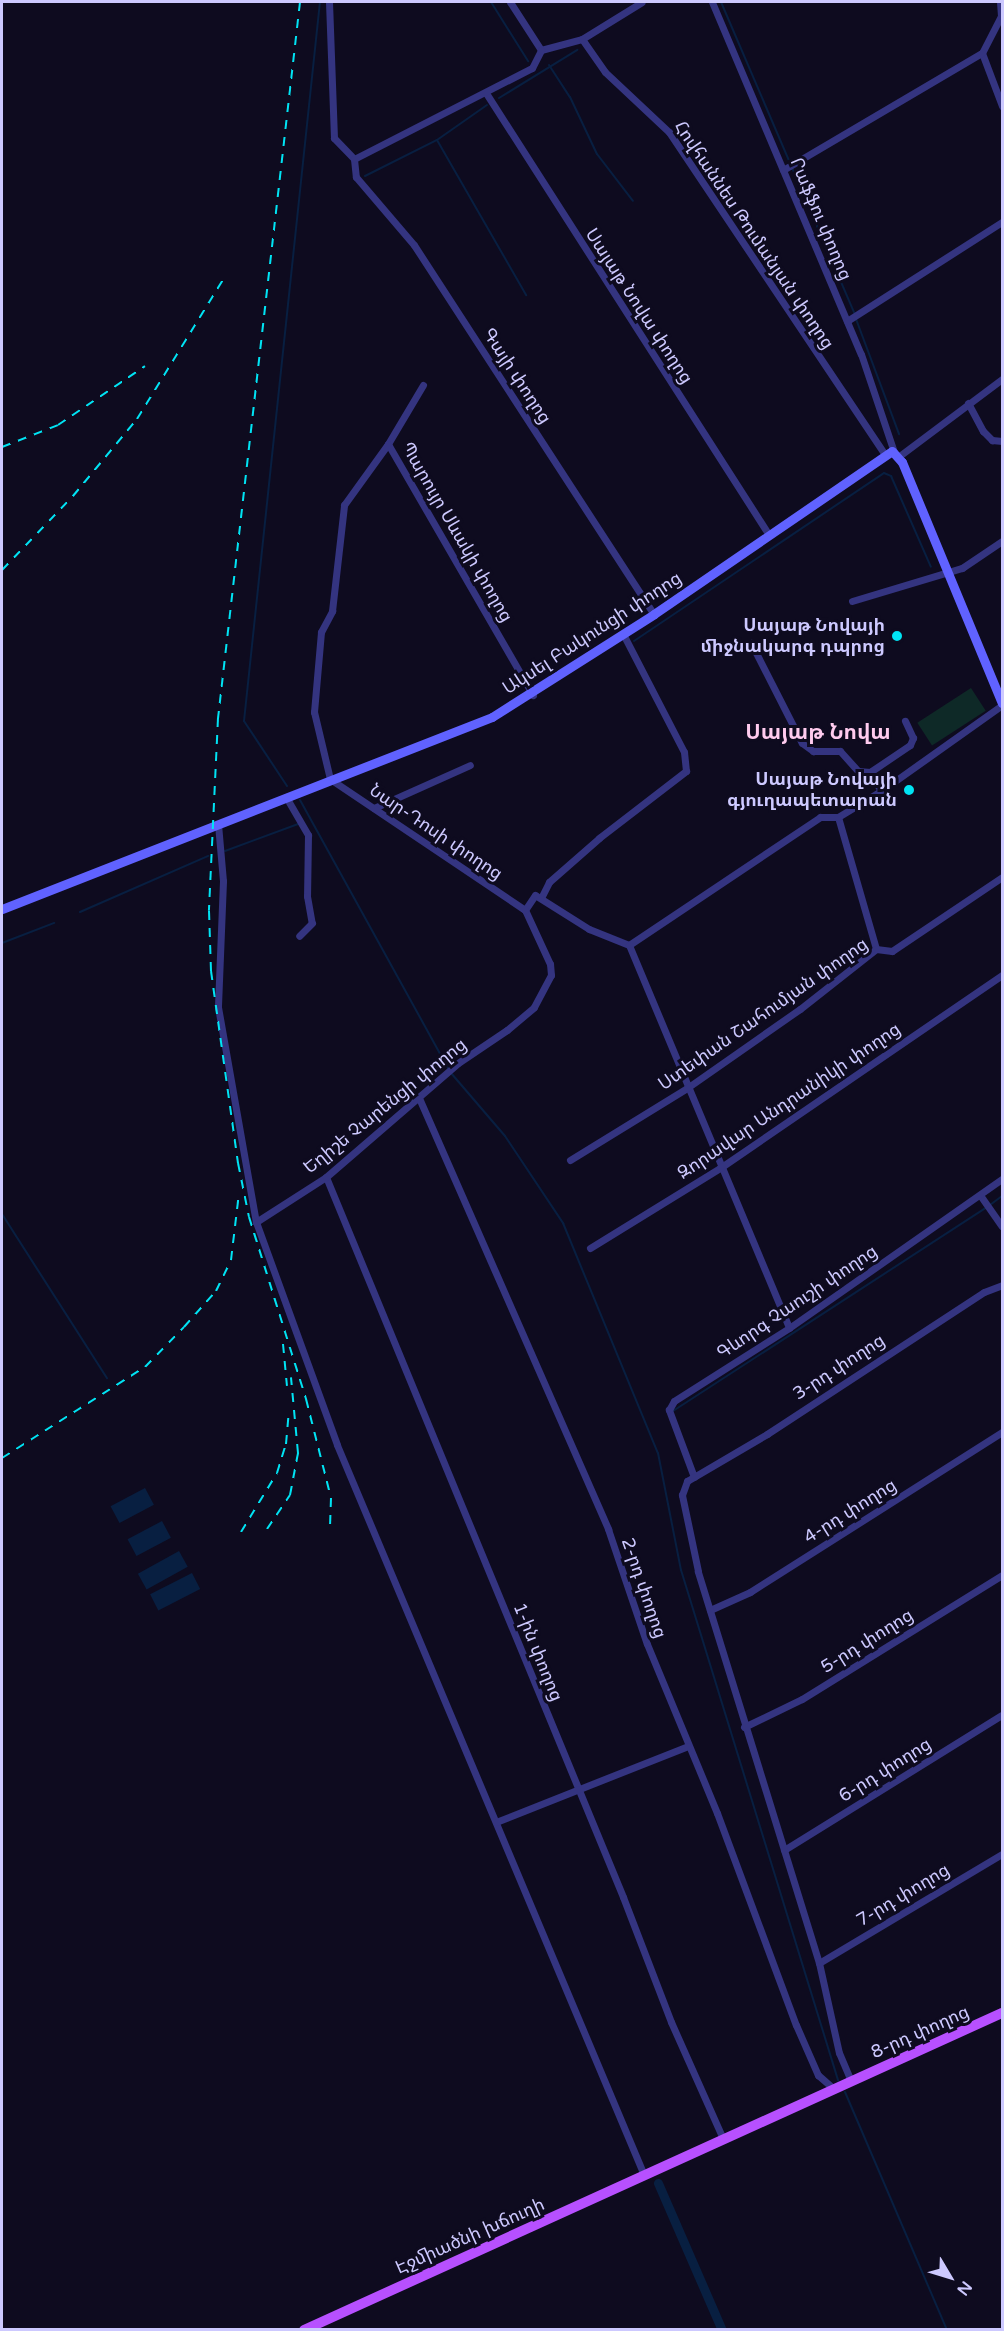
<!DOCTYPE html>
<meta charset="utf-8">
<style>
body{margin:0}
#map{position:relative;width:1004px;height:2331px;overflow:hidden;background:#0e0b1f;font-family:"Varela Round","Noto Sans Armenian",sans-serif}
div>[style]{position:absolute}
[style*='--x']{left:calc(var(--x)*1px);top:calc(var(--y)*1px);width:calc(var(--w)*1px);rotate:calc(var(--a)*1deg)}
.green>*{inset:0;background:#0e2927;transform-origin:0 0}
.water>*{inset:0;background:#081f41;transform-origin:0 0}
.stream>*{height:2px;margin:-1px;padding:0 1px;transform-origin:1px;border-radius:1px;background:#081f41}
.canal>*{height:9px;margin:-4.5px;padding:0 4.5px;transform-origin:4.5px;border-radius:4.5px;background:#081f41}
.minor>*{height:7px;margin:-3.5px;padding:0 3.5px;transform-origin:3.5px;border-radius:3.5px;background:#343480}
.secondary>*{height:9px;margin:-4.5px;padding:0 4.5px;transform-origin:4.5px;border-radius:4.5px;background:#6062ff}
.primary>*{height:10px;margin:-5px;padding:0 5px;transform-origin:5px;border-radius:5px;background:#b750ff}
.rail>*{height:2px;margin-top:-1px;transform-origin:0;background:repeating-linear-gradient(90deg,#00e4f4 0 9px,transparent 0 17px)}
.dots>*{width:16px;height:16px;translate:-50% -50%;box-sizing:border-box;border:3px solid #0e0b1f;border-radius:50%}
span{translate:-50% -50%;white-space:nowrap;text-align:center;line-height:1.15;-webkit-text-stroke:6px #0e0b1f;paint-order:stroke}
.street-label{font-size:18px;color:#cdc9ff}
.poi-label{font-size:18px;color:#cdc9ff;font-weight:700}
.right{translate:-100% -50%;text-align:right}
.quarter-label{font-size:21px;color:#ffcbee;font-weight:700}
.frame{position:absolute;inset:0;border:3px solid #cdc9ff;pointer-events:none}
.north{position:absolute;left:920px;top:2247px;width:60px;height:60px;-webkit-text-stroke:4px #0e0b1f;paint-order:stroke;rotate:128deg;font-size:16px;font-weight:700;line-height:24px;text-align:center;color:#cdc9ff}
.north::after{content:'';display:block;margin:auto;width:21px;height:27px;background:#cdc9ff;clip-path:polygon(50% 0,100% 100%,50% 72%,0 100%)}
</style>
<div id="map">
<div class="green">
<div style="left:971px;top:688px;width:27px;height:64px;rotate:57deg"></div>
</div>
<div class="water">
<div style="left:145px;top:1488px;width:19px;height:39px;rotate:62deg"></div>
<div style="left:162px;top:1521px;width:19px;height:39px;rotate:62deg"></div>
<div style="left:179px;top:1551px;width:18px;height:47px;rotate:61deg"></div>
<div style="left:192px;top:1573px;width:18px;height:47px;rotate:63deg"></div>
</div>
<div class="stream">
<div style="--x:491;--y:2;--w:70;--a:57.9"></div>
<div style="--x:721;--y:2;--w:338;--a:66.8"></div>
<div style="--x:549;--y:65;--w:38;--a:57"></div>
<div style="--x:570;--y:97;--w:63;--a:64.7"></div>
<div style="--x:597;--y:154;--w:59;--a:52.5"></div>
<div style="--x:499;--y:98;--w:92;--a:-31.6"></div>
<div style="--x:437;--y:140;--w:179;--a:60.1"></div>
<div style="--x:365;--y:176;--w:80;--a:-26.6"></div>
<div style="--x:437;--y:140;--w:61;--a:-35"></div>
<div style="--x:856;--y:319;--w:123;--a:69.5"></div>
<div style="--x:634;--y:641;--w:301;--a:-33.9"></div>
<div style="--x:884;--y:473;--w:8;--a:23"></div>
<div style="--x:891;--y:476;--w:99;--a:66.3"></div>
<div style="--x:287;--y:786;--w:78;--a:-123.5"></div>
<div style="--x:244;--y:721;--w:723;--a:-83.97"></div>
<div style="--x:300;--y:800;--w:306;--a:61.1"></div>
<div style="--x:225;--y:851;--w:78;--a:-20.3"></div>
<div style="--x:80;--y:912;--w:140;--a:-23.6"></div>
<div style="--x:2;--y:943;--w:56;--a:-21"></div>
<div style="--x:451;--y:1073;--w:83;--a:49.4"></div>
<div style="--x:505;--y:1136;--w:105;--a:56.3"></div>
<div style="--x:563;--y:1223;--w:249;--a:67.6"></div>
<div style="--x:658;--y:1453;--w:119;--a:78.9"></div>
<div style="--x:681;--y:1570;--w:534;--a:72.89"></div>
<div style="--x:990;--y:1205;--w:15;--a:-37"></div>
<div style="--x:2;--y:1214;--w:195;--a:57.4"></div>
<div style="--x:673;--y:1411;--w:372;--a:-33"></div>
<div style="--x:845;--y:2092;--w:259;--a:66.8"></div>
</div>
<div class="canal">
<div style="--x:658;--y:2183;--w:160;--a:66.5"></div>
</div>
<div class="minor">
<div style="--x:329;--y:2;--w:136;--a:87.9"></div>
<div style="--x:334;--y:138;--w:29;--a:46"></div>
<div style="--x:510;--y:2;--w:57;--a:57.1"></div>
<div style="--x:712;--y:2;--w:382;--a:67.1"></div>
<div style="--x:861;--y:354;--w:103;--a:71.4"></div>
<div style="--x:582;--y:39;--w:70;--a:-31.7"></div>
<div style="--x:541;--y:50;--w:42;--a:-15"></div>
<div style="--x:582;--y:39;--w:40;--a:55.1"></div>
<div style="--x:605;--y:72;--w:88;--a:43.2"></div>
<div style="--x:669;--y:132;--w:386;--a:56.2"></div>
<div style="--x:982;--y:53;--w:57;--a:69.3"></div>
<div style="--x:982;--y:53;--w:42;--a:-62.8"></div>
<div style="--x:1001;--y:16;--w:14;--a:-94"></div>
<div style="--x:486;--y:93;--w:525;--a:57.37"></div>
<div style="--x:354;--y:159;--w:18;--a:84"></div>
<div style="--x:356;--y:177;--w:89;--a:49.5"></div>
<div style="--x:414;--y:245;--w:440;--a:57"></div>
<div style="--x:354;--y:159;--w:200;--a:-27.1"></div>
<div style="--x:532;--y:68;--w:20;--a:-63"></div>
<div style="--x:783;--y:170;--w:231;--a:-30.5"></div>
<div style="--x:847;--y:321;--w:184;--a:-32.6"></div>
<div style="--x:423;--y:385;--w:69;--a:120.7"></div>
<div style="--x:388;--y:444;--w:290;--a:60"></div>
<div style="--x:968;--y:403;--w:32;--a:62"></div>
<div style="--x:983;--y:431;--w:13;--a:45"></div>
<div style="--x:992;--y:440;--w:10;--a:6"></div>
<div style="--x:898;--y:457;--w:130;--a:-36.9"></div>
<div style="--x:852;--y:601;--w:115;--a:-16.7"></div>
<div style="--x:962;--y:568;--w:48;--a:-34"></div>
<div style="--x:751;--y:643;--w:112;--a:63"></div>
<div style="--x:802;--y:743;--w:14;--a:36"></div>
<div style="--x:813;--y:751;--w:27;--a:0"></div>
<div style="--x:840;--y:751;--w:27;--a:48"></div>
<div style="--x:858;--y:771;--w:12;--a:5"></div>
<div style="--x:870;--y:772;--w:22;--a:60"></div>
<div style="--x:870;--y:772;--w:48;--a:-34"></div>
<div style="--x:910;--y:745;--w:8;--a:-67"></div>
<div style="--x:913;--y:738;--w:19;--a:-115"></div>
<div style="--x:286;--y:797;--w:44;--a:59.9"></div>
<div style="--x:308;--y:835;--w:61;--a:90.9"></div>
<div style="--x:307;--y:896;--w:27;--a:80"></div>
<div style="--x:312;--y:923;--w:18;--a:135"></div>
<div style="--x:374;--y:808;--w:105;--a:-24.1"></div>
<div style="--x:838;--y:817;--w:137;--a:73.9"></div>
<div style="--x:218;--y:824;--w:57;--a:85"></div>
<div style="--x:223;--y:881;--w:126;--a:92.3"></div>
<div style="--x:218;--y:1007;--w:218;--a:80"></div>
<div style="--x:256;--y:1222;--w:237;--a:70"></div>
<div style="--x:337;--y:1445;--w:792;--a:67.19"></div>
<div style="--x:541;--y:898;--w:18;--a:-63"></div>
<div style="--x:549;--y:882;--w:67;--a:-41.3"></div>
<div style="--x:599;--y:838;--w:110;--a:-37.6"></div>
<div style="--x:686;--y:771;--w:19;--a:-96"></div>
<div style="--x:684;--y:752;--w:133;--a:-117.3"></div>
<div style="--x:525;--y:910;--w:18;--a:-56"></div>
<div style="--x:535;--y:895;--w:64;--a:32.2"></div>
<div style="--x:589;--y:929;--w:43;--a:21.8"></div>
<div style="--x:629;--y:945;--w:230;--a:-33.8"></div>
<div style="--x:820;--y:817;--w:18;--a:0"></div>
<div style="--x:838;--y:817;--w:50;--a:-31.2"></div>
<div style="--x:881;--y:791;--w:148;--a:-35.4"></div>
<div style="--x:629;--y:945;--w:415;--a:67.3"></div>
<div style="--x:419;--y:1098;--w:471;--a:66.3"></div>
<div style="--x:608;--y:1529;--w:121;--a:71.3"></div>
<div style="--x:647;--y:1644;--w:183;--a:67.5"></div>
<div style="--x:717;--y:1813;--w:226;--a:69.6"></div>
<div style="--x:796;--y:2025;--w:55;--a:66.3"></div>
<div style="--x:818;--y:2075;--w:21;--a:41"></div>
<div style="--x:570;--y:1160;--w:137;--a:-31.6"></div>
<div style="--x:687;--y:1088;--w:138;--a:-35"></div>
<div style="--x:800;--y:1009;--w:97;--a:-38.3"></div>
<div style="--x:876;--y:949;--w:16;--a:7"></div>
<div style="--x:892;--y:951;--w:133;--a:-33.9"></div>
<div style="--x:326;--y:1177;--w:779;--a:67.58"></div>
<div style="--x:623;--y:1897;--w:134;--a:69"></div>
<div style="--x:671;--y:2022;--w:128;--a:66"></div>
<div style="--x:980;--y:1195;--w:38;--a:55"></div>
<div style="--x:256;--y:1222;--w:83;--a:-32.7"></div>
<div style="--x:326;--y:1177;--w:174;--a:-40.8"></div>
<div style="--x:458;--y:1063;--w:59;--a:-34"></div>
<div style="--x:507;--y:1030;--w:35;--a:-40"></div>
<div style="--x:534;--y:1007;--w:36;--a:-62"></div>
<div style="--x:551;--y:975;--w:11;--a:-95"></div>
<div style="--x:550;--y:964;--w:60;--a:-114.8"></div>
<div style="--x:525;--y:910;--w:235;--a:-146.1"></div>
<div style="--x:330;--y:779;--w:69;--a:-103.4"></div>
<div style="--x:314;--y:712;--w:80;--a:-85"></div>
<div style="--x:321;--y:632;--w:24;--a:-62"></div>
<div style="--x:332;--y:611;--w:107;--a:-83.5"></div>
<div style="--x:344;--y:505;--w:75;--a:-54.2"></div>
<div style="--x:590;--y:1248;--w:153;--a:-31.6"></div>
<div style="--x:720;--y:1168;--w:342;--a:-34.4"></div>
<div style="--x:694;--y:1477;--w:72;--a:-110.5"></div>
<div style="--x:669;--y:1410;--w:10;--a:-61"></div>
<div style="--x:674;--y:1401;--w:136;--a:-32.4"></div>
<div style="--x:789;--y:1328;--w:260;--a:-35"></div>
<div style="--x:710;--y:1610;--w:44;--a:-24.2"></div>
<div style="--x:750;--y:1592;--w:299;--a:-32.4"></div>
<div style="--x:744;--y:1727;--w:64;--a:-25.8"></div>
<div style="--x:802;--y:1699;--w:235;--a:-31.8"></div>
<div style="--x:496;--y:1822;--w:206;--a:-21.6"></div>
<div style="--x:784;--y:1850;--w:256;--a:-31.8"></div>
<div style="--x:819;--y:1963;--w:213;--a:-30.8"></div>
<div style="--x:851;--y:2081;--w:30;--a:-113"></div>
<div style="--x:839;--y:2053;--w:92;--a:-102.5"></div>
<div style="--x:819;--y:1963;--w:410;--a:-107.2"></div>
<div style="--x:698;--y:1571;--w:78;--a:-101.9"></div>
<div style="--x:682;--y:1495;--w:15;--a:-70"></div>
<div style="--x:687;--y:1481;--w:93;--a:-30.4"></div>
<div style="--x:767;--y:1434;--w:259;--a:-33.2"></div>
<div style="--x:984;--y:1292;--w:19;--a:-21"></div>
</div>
<div class="secondary">
<div style="--x:2;--y:909;--w:526;--a:-21.4"></div>
<div style="--x:492;--y:717;--w:192;--a:-32.4"></div>
<div style="--x:654;--y:614;--w:288;--a:-34.4"></div>
<div style="--x:892;--y:451;--w:15;--a:48"></div>
<div style="--x:902;--y:462;--w:261;--a:67.5"></div>
</div>
<div class="primary">
<div style="--x:304;--y:2330;--w:767;--a:-24.43"></div>
</div>
<div class="rail">
<div style="--x:300;--y:2;--w:721;--a:96.53"></div>
<div style="--x:218;--y:718;--w:193;--a:92.7"></div>
<div style="--x:209;--y:911;--w:60;--a:88.1"></div>
<div style="--x:211;--y:971;--w:194;--a:82"></div>
<div style="--x:238;--y:1163;--w:55;--a:78.5"></div>
<div style="--x:249;--y:1217;--w:191;--a:72.6"></div>
<div style="--x:306;--y:1399;--w:102;--a:75.8"></div>
<div style="--x:331;--y:1498;--w:29;--a:92"></div>
<div style="--x:2;--y:447;--w:60;--a:-21.4"></div>
<div style="--x:58;--y:425;--w:105;--a:-34.1"></div>
<div style="--x:2;--y:570;--w:103;--a:-46.2"></div>
<div style="--x:73;--y:496;--w:100;--a:-50.3"></div>
<div style="--x:137;--y:419;--w:163;--a:-58.3"></div>
<div style="--x:283;--y:1344;--w:42;--a:84.6"></div>
<div style="--x:2;--y:1458;--w:169;--a:-32.5"></div>
<div style="--x:145;--y:1367;--w:56;--a:-45.7"></div>
<div style="--x:184;--y:1327;--w:48;--a:-48.4"></div>
<div style="--x:216;--y:1291;--w:34;--a:-64"></div>
<div style="--x:231;--y:1260;--w:67;--a:-83.2"></div>
<div style="--x:267;--y:1529;--w:41;--a:-55.9"></div>
<div style="--x:290;--y:1495;--w:43;--a:-79.2"></div>
<div style="--x:298;--y:1453;--w:76;--a:-95.3"></div>
<div style="--x:241;--y:1532;--w:69;--a:-58.6"></div>
<div style="--x:277;--y:1473;--w:30;--a:-73"></div>
<div style="--x:286;--y:1444;--w:34;--a:-85"></div>
</div>
<div class="dots">
<div style="left:897px;top:636px;background:#00e4f4"></div>
<div style="left:909px;top:790px;background:#00e4f4"></div>
</div>
<div class="street-label">
<span style="left:821px;top:219px;rotate:67deg">Րաֆֆու փողոց</span>
<span style="left:754px;top:235px;rotate:56deg">Հովհաննես Թումանյան փողոց</span>
<span style="left:639px;top:306px;rotate:57deg">Սայաթ Նովա փողոց</span>
<span style="left:517px;top:376px;rotate:57deg">Գայի փողոց</span>
<span style="left:457px;top:532px;rotate:60deg">Պարույր Սևակի փողոց</span>
<span style="left:592px;top:633px;rotate:-33deg">Ակսել Բակունցի փողոց</span>
<span style="left:436px;top:832px;rotate:34deg">Նար-Դոսի փողոց</span>
<span style="left:763px;top:1014px;rotate:-35deg">Ստեփան Շահումյան փողոց</span>
<span style="left:789px;top:1101px;rotate:-34deg">Զորավար Անդրանիկի փողոց</span>
<span style="left:385px;top:1106px;rotate:-39deg">Եղիշե Չարենցի փողոց</span>
<span style="left:797px;top:1302px;rotate:-34deg">Գևորգ Չաուշի փողոց</span>
<span style="left:839px;top:1367px;rotate:-33deg">3-րդ փողոց</span>
<span style="left:850px;top:1511px;rotate:-32deg">4-րդ փողոց</span>
<span style="left:644px;top:1588px;rotate:71deg">2-րդ փողոց</span>
<span style="left:867px;top:1641px;rotate:-32deg">5-րդ փողոց</span>
<span style="left:538px;top:1652px;rotate:68deg">1-ին փողոց</span>
<span style="left:885px;top:1770px;rotate:-32deg">6-րդ փողոց</span>
<span style="left:903px;top:1895px;rotate:-31deg">7-րդ փողոց</span>
<span style="left:920px;top:2032px;rotate:-24deg">8-րդ փողոց</span>
<span style="left:470px;top:2236px;rotate:-24deg">Էջմիածնի խճուղի</span>
</div>
<div class="poi-label">
<span class="right" style="left:885px;top:636px">Սայաթ Նովայի<br>միջնակարգ դպրոց</span>
<span class="right" style="left:897px;top:790px">Սայաթ Նովայի<br>գյուղապետարան</span>
</div>
<div class="quarter-label">
<span style="left:818px;top:733px">Սայաթ Նովա</span>
</div>
<div class="frame"></div>
<div class="north">N</div>
</div>
